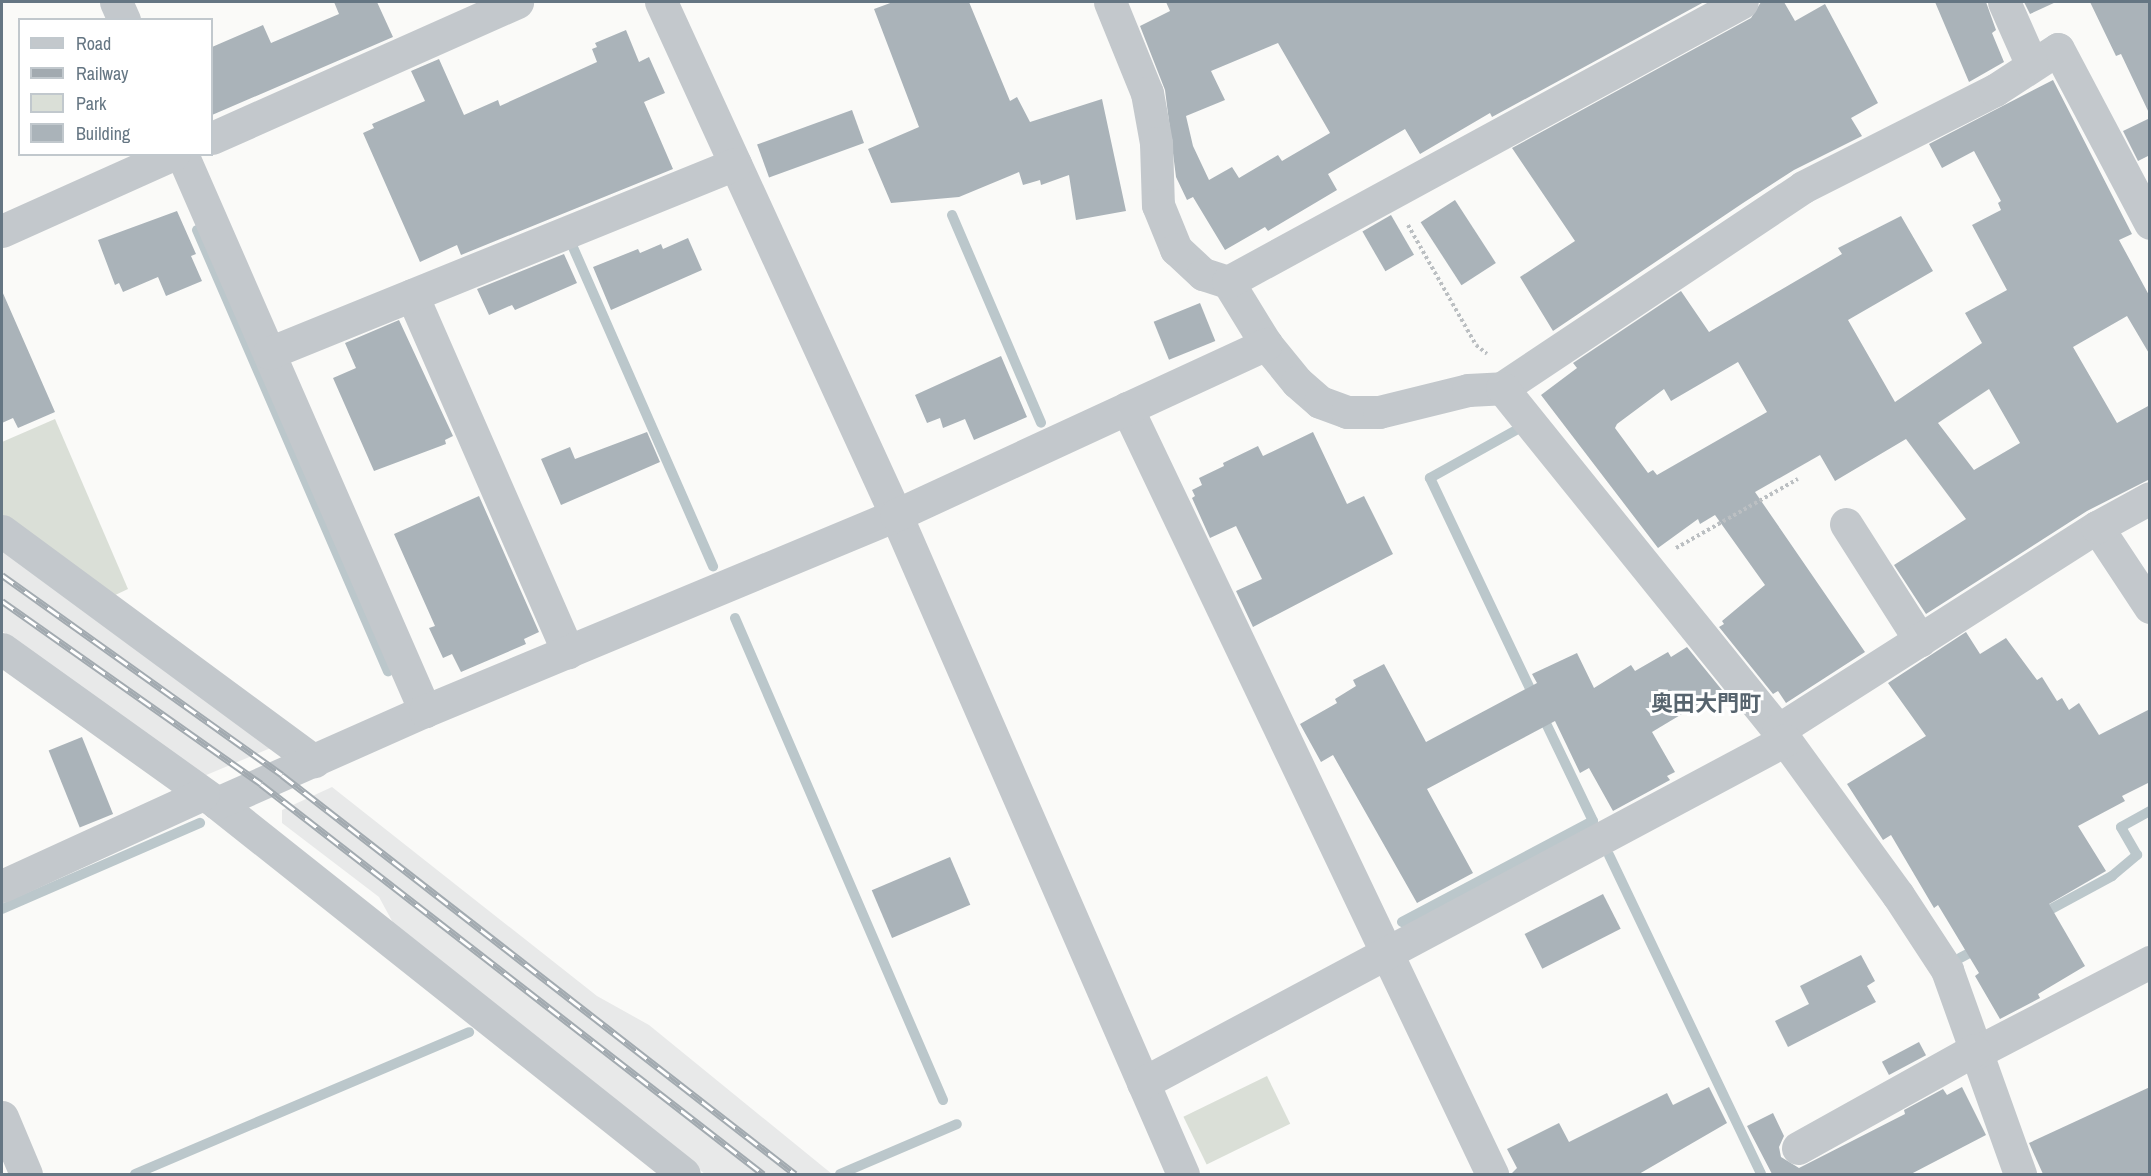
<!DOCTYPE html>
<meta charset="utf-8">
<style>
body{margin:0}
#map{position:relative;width:2151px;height:1176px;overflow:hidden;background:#fafaf8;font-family:"Archivo Narrow","Noto Sans JP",sans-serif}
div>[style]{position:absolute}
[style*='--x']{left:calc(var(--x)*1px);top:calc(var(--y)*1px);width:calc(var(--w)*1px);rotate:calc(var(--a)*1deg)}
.built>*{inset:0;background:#e8e9e9}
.green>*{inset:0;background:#dadfd7;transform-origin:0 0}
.stream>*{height:10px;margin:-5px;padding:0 5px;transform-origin:5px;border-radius:5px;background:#bbc7cb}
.building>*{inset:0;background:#aab3b9;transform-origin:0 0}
.path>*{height:4px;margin-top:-2px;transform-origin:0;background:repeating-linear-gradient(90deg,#bbbfc2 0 3px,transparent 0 6px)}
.minor>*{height:33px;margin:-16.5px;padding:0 16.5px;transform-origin:16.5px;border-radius:16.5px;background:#c3c8cc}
.rail>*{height:7px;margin-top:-3.5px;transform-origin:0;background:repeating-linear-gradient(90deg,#fff 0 14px,#a2aab0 0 28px);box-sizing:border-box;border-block:2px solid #a2aab0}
span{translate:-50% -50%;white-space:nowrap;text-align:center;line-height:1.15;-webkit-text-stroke:6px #fff;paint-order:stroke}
.quarter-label{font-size:22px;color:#57646e;font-weight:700}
.frame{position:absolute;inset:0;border:3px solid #657683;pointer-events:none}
.legend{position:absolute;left:18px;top:18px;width:195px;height:138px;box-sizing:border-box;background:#fff;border:2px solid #c1c8cd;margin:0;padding:8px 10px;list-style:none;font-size:18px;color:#657683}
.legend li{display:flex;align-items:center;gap:12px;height:30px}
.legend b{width:30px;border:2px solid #c1c8cd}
</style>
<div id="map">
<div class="built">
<div style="clip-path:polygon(2px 542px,273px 747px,204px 776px,2px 631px)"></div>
<div style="clip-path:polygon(332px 787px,597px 996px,649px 1025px,832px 1174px,705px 1174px,397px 930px,379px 897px,282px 823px,282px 810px)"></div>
</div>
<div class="green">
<div style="clip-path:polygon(55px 419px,128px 589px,111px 597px,2px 520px,2px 442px)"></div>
<div style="left:1267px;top:1076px;width:53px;height:93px;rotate:64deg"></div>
</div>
<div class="stream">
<div style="--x:952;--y:215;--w:226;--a:66.8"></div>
<div style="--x:197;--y:230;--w:481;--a:66.6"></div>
<div style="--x:572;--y:245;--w:351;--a:66.3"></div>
<div style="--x:1518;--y:429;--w:101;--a:150.9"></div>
<div style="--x:1430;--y:478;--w:245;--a:64.6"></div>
<div style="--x:735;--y:618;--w:525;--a:66.66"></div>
<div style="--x:1609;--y:855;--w:353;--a:64.5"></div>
<div style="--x:2;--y:909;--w:216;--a:-23.5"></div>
<div style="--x:2040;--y:915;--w:82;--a:-28.4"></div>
<div style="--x:2112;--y:876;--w:33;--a:-40"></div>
<div style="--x:2137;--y:855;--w:32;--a:-120"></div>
<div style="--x:2121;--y:827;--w:33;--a:-29"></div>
<div style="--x:1402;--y:922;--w:216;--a:-27.9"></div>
<div style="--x:1593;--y:821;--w:120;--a:-115.7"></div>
<div style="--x:1960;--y:958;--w:21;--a:-28"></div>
<div style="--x:135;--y:1174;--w:363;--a:-23"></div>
<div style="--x:840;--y:1174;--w:127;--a:-23.1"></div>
</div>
<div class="building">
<div style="clip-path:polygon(334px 2px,377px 2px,393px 37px,212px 115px,212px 47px,263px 25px,271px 43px,339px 14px)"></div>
<div style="clip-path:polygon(893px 2px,969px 2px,1010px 101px,1017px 97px,1030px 122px,1102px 99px,1126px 211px,1076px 220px,1069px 175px,1041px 185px,1040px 180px,1023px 185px,1019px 172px,959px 197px,891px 203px,868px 149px,919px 127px,874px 9px)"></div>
<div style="clip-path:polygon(evenodd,1166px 2px,1704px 2px,1492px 117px,1490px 113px,1420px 154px,1405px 129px,1328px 174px,1337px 190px,1268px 231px,1265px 227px,1225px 250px,1193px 197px,1187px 200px,1176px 177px,1165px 90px,1140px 26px,1170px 11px,1166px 2px,1278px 43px,1330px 133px,1282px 161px,1278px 155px,1239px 178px,1232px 167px,1209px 180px,1193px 146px,1186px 116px,1225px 100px,1211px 71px,1278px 43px)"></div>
<div style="clip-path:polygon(1761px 2px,1784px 2px,1795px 21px,1825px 4px,1878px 103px,1851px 118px,1862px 136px,1794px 170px,1743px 203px,1553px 331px,1520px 277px,1575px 241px,1512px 148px,1751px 18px)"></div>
<div style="clip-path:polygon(1935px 2px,1986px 2px,1996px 30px,1992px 33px,2004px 62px,1969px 82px)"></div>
<div style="clip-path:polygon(2024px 2px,2056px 2px,2030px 14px)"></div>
<div style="clip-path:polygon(2090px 2px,2150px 2px,2150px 115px,2121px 54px,2116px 56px)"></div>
<div style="clip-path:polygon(626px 30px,639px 62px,649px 57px,665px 93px,644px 102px,673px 169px,461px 255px,457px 245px,420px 262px,363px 133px,374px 128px,372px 124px,425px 101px,411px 71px,439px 59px,464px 115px,498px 100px,500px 106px,597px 62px,592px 49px,597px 47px,595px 43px)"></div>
<div style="clip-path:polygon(evenodd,2053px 80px,2132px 234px,2119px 240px,2150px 297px,2150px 355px,2127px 316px,2073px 347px,2117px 423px,2150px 405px,2150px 479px,2087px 511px,1926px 614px,1894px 565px,1966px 519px,1906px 439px,1835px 481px,1820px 455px,1755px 492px,1865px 652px,1786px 703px,1778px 691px,1773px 694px,1719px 627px,1724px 624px,1722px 621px,1765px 585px,1715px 515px,1700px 524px,1698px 519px,1658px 548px,1541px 395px,1577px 368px,1573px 363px,1681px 291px,1709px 332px,1842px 254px,1838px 248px,1901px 216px,1933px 271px,1848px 320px,1895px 402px,1982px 343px,1965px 313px,2007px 290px,1972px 225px,2001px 210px,1998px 203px,2001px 201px,1974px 151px,1942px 168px,1929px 144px,2053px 80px,1738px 362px,1767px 412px,1657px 475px,1653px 470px,1648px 473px,1615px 428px,1617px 424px,1664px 389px,1671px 401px,1738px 362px,2053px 80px,1989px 389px,2020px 443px,1974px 470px,1938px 423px,1989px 389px)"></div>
<div style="left:852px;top:110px;width:35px;height:101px;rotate:70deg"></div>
<div style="clip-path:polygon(2150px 118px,2150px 155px,2138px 161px,2123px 131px)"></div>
<div style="left:1455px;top:200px;width:75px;height:41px;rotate:57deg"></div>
<div style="clip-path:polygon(177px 211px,196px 254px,191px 256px,202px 281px,166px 296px,158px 277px,123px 292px,119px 283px,115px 285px,98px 240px)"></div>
<div style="left:1391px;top:215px;width:46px;height:33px;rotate:60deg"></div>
<div style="clip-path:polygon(688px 238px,702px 270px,611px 310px,593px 267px,638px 249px,640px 253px,661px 244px,663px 249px)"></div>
<div style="clip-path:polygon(564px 254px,577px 283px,515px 310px,512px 305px,489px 315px,477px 289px)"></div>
<div style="clip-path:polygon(2px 291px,55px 412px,18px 428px,13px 418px,2px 423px)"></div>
<div style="left:1200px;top:303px;width:41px;height:50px;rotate:68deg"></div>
<div style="clip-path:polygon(399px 320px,453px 436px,445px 440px,446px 444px,374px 471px,333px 378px,356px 368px,345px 343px)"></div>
<div style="clip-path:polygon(1001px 356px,1027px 417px,974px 440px,965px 419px,943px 428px,940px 418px,927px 423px,915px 395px)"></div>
<div style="clip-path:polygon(647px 432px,660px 462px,561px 505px,541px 459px,570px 447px,575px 459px)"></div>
<div style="clip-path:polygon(1313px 432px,1347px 504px,1364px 496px,1393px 554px,1253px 627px,1236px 591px,1262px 579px,1236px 526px,1210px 538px,1192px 498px,1195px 496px,1192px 490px,1202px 485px,1199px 478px,1224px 466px,1223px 463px,1258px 446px,1263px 456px)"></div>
<div style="clip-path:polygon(479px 496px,539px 632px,524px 639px,526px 644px,461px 672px,452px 654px,443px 658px,429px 628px,435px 626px,394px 534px)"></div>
<div style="clip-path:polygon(1966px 632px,1980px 654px,2006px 638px,2037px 680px,2042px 677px,2057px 701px,2062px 698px,2069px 710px,2079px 703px,2099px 735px,2150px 709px,2150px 782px,2122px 796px,2125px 801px,2078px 826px,2106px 871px,2049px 904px,2085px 966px,2038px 994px,2040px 998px,2000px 1019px,1975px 976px,1979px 973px,1938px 905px,1934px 908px,1891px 835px,1883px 840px,1847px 784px,1926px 736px,1888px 683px)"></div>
<div style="clip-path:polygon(1687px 647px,1722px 690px,1652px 732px,1675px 772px,1667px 776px,1670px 780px,1613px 811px,1589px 768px,1580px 773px,1555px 721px,1427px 789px,1473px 873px,1417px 903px,1333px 755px,1321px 762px,1300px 724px,1337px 703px,1335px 699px,1356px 686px,1353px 680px,1384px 664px,1426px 742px,1537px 683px,1532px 674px,1577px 653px,1594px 688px,1631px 665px,1635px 671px,1668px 652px,1671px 657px)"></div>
<div style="left:82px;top:737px;width:83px;height:36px;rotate:68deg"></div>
<div style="left:950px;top:857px;width:52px;height:85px;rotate:67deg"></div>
<div style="left:1603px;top:894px;width:39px;height:88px;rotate:63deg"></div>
<div style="clip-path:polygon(1861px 955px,1875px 981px,1867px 986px,1876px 1002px,1788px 1047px,1775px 1021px,1809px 1004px,1800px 986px)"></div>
<div style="left:1919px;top:1042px;width:15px;height:42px;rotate:62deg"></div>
<div style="clip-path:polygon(1709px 1087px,1727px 1123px,1639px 1174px,1511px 1174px,1517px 1168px,1507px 1149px,1559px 1123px,1569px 1142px,1667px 1093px,1673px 1105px)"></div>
<div style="clip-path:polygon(1962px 1087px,1986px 1135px,1911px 1174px,1772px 1174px,1747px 1126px,1773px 1113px,1784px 1136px,1779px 1147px,1781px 1157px,1799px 1168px,1905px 1114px,1904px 1110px,1943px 1089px,1947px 1095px)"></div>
<div style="clip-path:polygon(2150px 1087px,2150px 1174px,2043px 1174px,2029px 1143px)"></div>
</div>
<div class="path">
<div style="--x:1408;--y:225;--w:138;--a:60.5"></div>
<div style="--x:1476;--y:345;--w:14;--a:39"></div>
<div style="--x:1676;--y:548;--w:140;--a:-29.5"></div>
</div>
<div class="minor">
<div style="--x:116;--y:2;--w:20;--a:66"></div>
<div style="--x:661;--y:2;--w:564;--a:65.39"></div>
<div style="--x:896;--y:515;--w:719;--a:66.47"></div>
<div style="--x:1110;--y:2;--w:98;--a:67.9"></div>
<div style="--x:1147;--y:93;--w:51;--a:79.8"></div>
<div style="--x:1156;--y:143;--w:62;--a:88.2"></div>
<div style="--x:1158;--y:205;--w:48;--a:67.8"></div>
<div style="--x:1176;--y:249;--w:37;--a:43"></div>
<div style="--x:1203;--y:274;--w:26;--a:18"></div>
<div style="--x:1228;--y:282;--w:73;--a:58.5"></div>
<div style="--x:1266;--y:344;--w:49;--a:50.8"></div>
<div style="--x:1297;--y:382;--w:30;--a:41"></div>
<div style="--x:1320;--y:402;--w:29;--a:20"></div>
<div style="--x:1347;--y:412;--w:32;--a:0"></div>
<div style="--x:1379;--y:412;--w:92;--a:-13.9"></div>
<div style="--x:1468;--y:390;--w:34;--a:-3"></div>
<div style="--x:1502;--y:388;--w:362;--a:-33.7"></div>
<div style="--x:1803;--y:187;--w:215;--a:-26.8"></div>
<div style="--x:1995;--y:90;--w:75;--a:-33.1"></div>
<div style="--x:2058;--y:49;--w:197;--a:62.1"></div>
<div style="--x:2004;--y:2;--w:67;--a:66.1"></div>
<div style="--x:212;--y:138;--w:334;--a:-24"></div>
<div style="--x:182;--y:154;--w:608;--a:66.43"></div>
<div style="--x:2;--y:231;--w:188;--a:-24.2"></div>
<div style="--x:1228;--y:282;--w:585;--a:-28.58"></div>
<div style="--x:412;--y:295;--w:390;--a:66.4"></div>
<div style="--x:269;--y:353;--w:503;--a:-22.08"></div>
<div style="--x:1502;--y:388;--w:439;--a:51.1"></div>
<div style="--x:1778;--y:730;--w:204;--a:54"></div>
<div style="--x:1898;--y:895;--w:90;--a:56.8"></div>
<div style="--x:1947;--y:970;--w:217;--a:70.3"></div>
<div style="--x:1127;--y:408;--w:849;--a:64.52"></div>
<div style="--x:1846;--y:524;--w:138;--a:57.5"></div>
<div style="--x:2097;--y:527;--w:96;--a:56.5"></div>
<div style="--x:2;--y:531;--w:388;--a:36.4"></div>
<div style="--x:2;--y:649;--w:264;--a:35.6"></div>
<div style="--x:217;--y:803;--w:596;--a:38.46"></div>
<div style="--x:1778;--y:730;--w:378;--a:-32.5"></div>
<div style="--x:2097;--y:527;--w:60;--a:-28.7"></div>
<div style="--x:217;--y:803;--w:227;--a:-23.9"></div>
<div style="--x:425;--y:711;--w:510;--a:-22.59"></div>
<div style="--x:896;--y:515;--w:408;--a:-24.8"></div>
<div style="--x:2;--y:886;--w:221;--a:-24.6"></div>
<div style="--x:1975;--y:1053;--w:197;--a:-27.5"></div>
<div style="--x:1143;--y:1083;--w:728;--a:-28.11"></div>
<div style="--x:2;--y:1117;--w:62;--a:67.2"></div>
<div style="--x:1798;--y:1148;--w:201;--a:-29.1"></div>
</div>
<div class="rail">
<div style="--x:2;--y:575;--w:344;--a:35.5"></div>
<div style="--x:282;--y:775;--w:650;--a:37.87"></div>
<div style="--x:2;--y:601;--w:317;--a:35.2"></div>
<div style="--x:261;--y:784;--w:636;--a:37.84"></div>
</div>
<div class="quarter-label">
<span style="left:1706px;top:704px">奥田大門町</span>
</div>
<div class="frame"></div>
<ul class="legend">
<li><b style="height:8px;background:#c3c8cc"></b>Road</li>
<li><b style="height:8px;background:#a2aab0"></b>Railway</li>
<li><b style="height:16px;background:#dadfd7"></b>Park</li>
<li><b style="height:16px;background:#aab3b9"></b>Building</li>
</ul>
</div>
